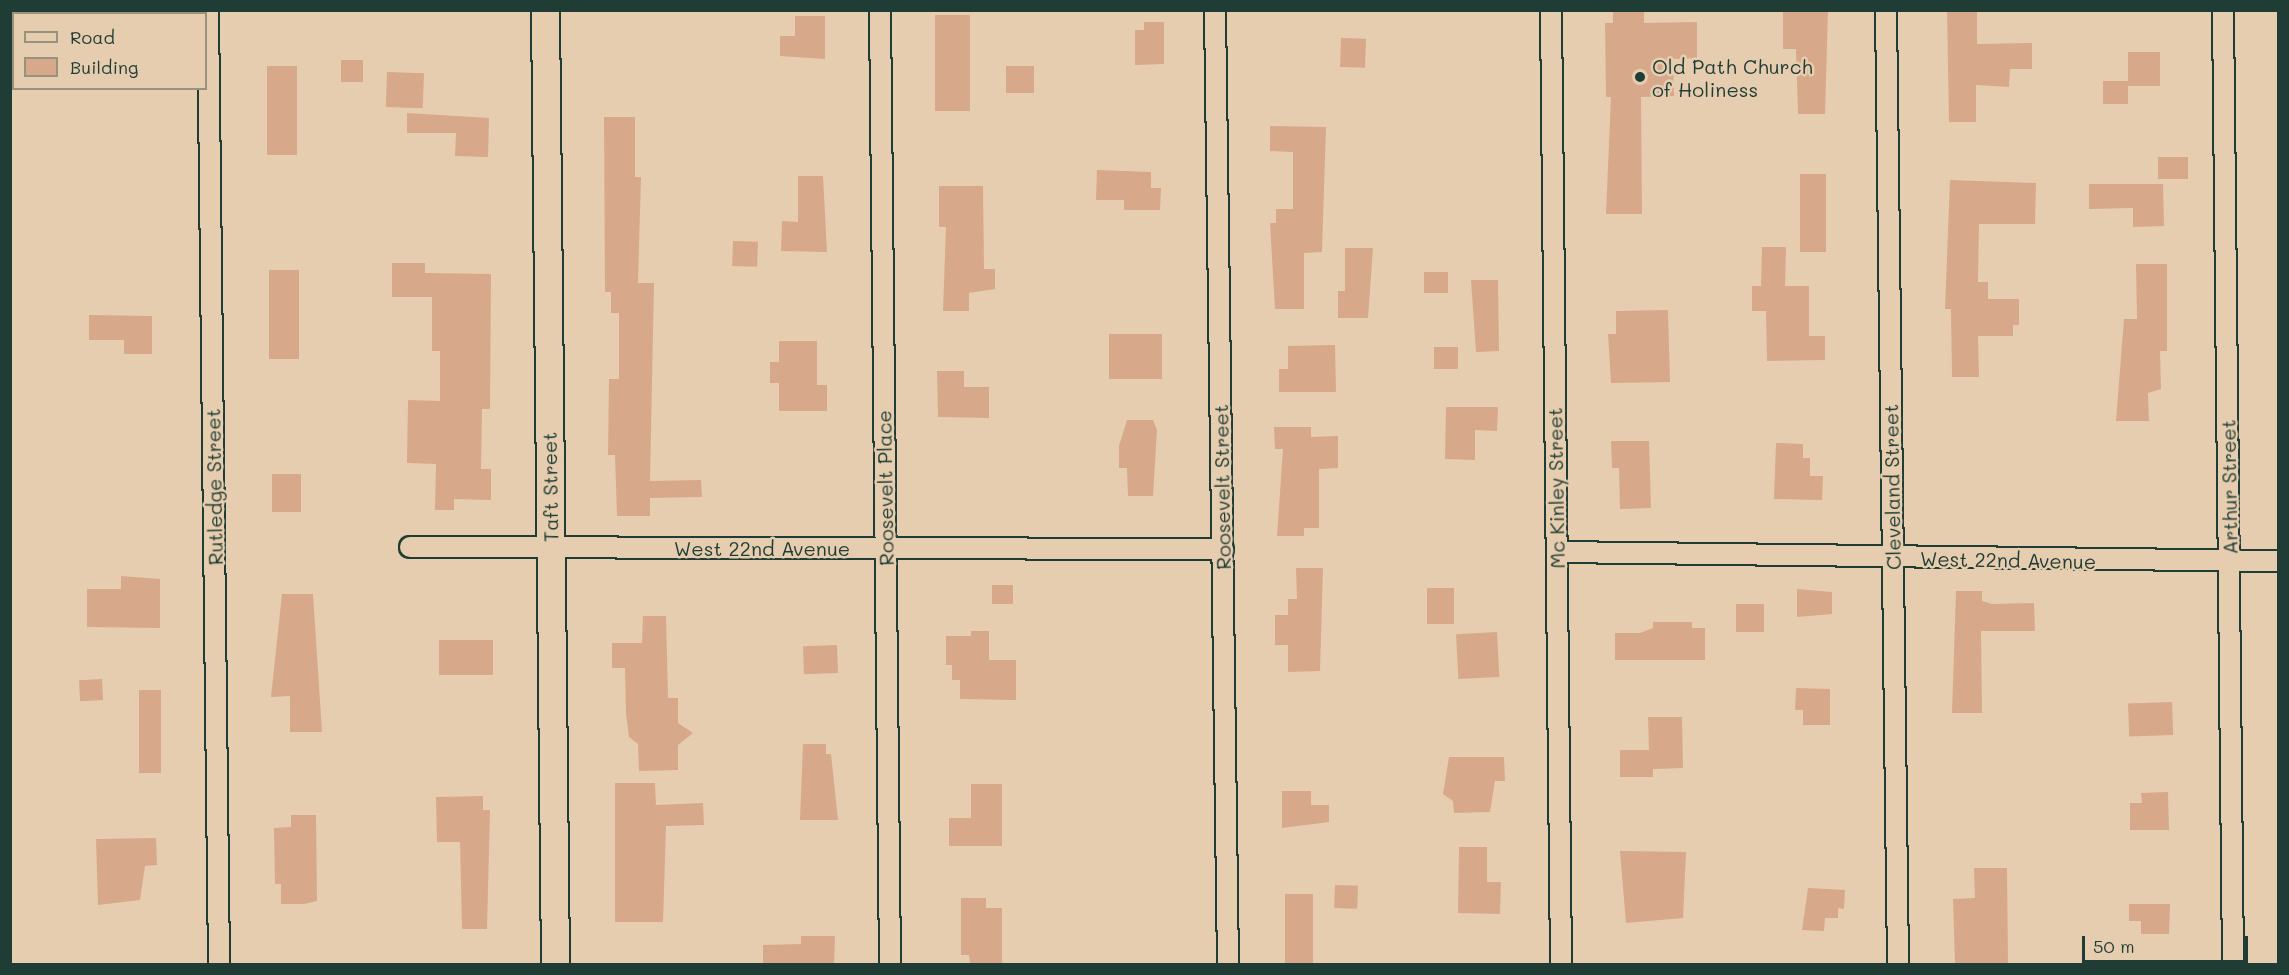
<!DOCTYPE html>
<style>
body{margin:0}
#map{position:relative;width:2289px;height:975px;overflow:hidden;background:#e7cdaf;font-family:Mali,sans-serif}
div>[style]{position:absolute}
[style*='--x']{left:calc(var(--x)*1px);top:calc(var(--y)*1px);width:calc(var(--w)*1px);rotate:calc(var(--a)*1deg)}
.building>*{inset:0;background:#d7a889;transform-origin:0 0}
.roads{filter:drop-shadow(2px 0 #1f3d34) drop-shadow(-2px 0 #1f3d34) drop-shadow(0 2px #1f3d34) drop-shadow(0 -2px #1f3d34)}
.street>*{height:20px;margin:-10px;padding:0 10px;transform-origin:10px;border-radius:10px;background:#e7cdaf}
.secondary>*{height:27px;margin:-13.5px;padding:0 13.5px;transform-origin:13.5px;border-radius:13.5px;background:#e7cdaf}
.dots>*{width:16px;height:16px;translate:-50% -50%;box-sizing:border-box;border:3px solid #e7cdaf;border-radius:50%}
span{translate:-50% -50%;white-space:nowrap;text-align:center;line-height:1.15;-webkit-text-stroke:5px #e7cdaf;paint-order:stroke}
.poi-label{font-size:20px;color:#1f3d34}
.left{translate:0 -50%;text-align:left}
.street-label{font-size:20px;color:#1f3d34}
.frame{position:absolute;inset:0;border:12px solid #1f3d34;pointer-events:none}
.legend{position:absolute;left:12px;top:12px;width:195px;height:78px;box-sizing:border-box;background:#e7cdaf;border:2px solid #97937e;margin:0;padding:8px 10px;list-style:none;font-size:18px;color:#1f3d34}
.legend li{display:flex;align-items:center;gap:12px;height:30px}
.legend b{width:30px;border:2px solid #97937e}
.scale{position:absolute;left:2082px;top:936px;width:166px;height:27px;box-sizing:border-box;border:3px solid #1f3d34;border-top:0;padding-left:8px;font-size:18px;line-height:21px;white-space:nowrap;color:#1f3d34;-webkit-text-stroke:4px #e7cdaf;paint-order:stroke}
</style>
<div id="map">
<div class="building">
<div style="clip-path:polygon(1613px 10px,1644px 10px,1644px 23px,1697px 22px,1697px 58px,1673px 59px,1674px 96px,1641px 97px,1642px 214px,1606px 214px,1611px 97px,1606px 97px,1605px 23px,1613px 23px)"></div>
<div style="clip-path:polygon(1783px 10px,1828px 10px,1825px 114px,1798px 114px,1796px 49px,1783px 49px)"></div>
<div style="clip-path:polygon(1947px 10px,1977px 10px,1977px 44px,2032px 43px,2032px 69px,2010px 69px,2009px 87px,1976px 85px,1976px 122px,1949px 122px)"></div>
<div style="left:935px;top:15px;width:35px;height:96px"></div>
<div style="clip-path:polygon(795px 16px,825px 16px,825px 59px,780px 56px,780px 36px,795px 36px)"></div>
<div style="clip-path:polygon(1144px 22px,1164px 22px,1164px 64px,1135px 65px,1135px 30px,1144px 30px)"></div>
<div style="left:1341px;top:38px;width:25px;height:29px;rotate:2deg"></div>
<div style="left:2128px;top:52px;width:32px;height:34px"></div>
<div style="left:341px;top:60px;width:22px;height:22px"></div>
<div style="left:267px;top:66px;width:30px;height:89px"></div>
<div style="left:1006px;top:66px;width:28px;height:27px"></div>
<div style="left:387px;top:72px;width:37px;height:35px;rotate:2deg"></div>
<div style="left:2103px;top:81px;width:25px;height:23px"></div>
<div style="clip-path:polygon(407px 113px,489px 118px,488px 157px,455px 156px,456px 133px,407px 133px)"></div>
<div style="clip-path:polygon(604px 117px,635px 117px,635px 177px,641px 177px,638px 283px,654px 283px,650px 481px,701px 480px,702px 497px,650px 498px,650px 516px,617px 516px,615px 455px,608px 455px,609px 379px,619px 379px,619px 313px,611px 313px,611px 292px,605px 292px)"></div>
<div style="clip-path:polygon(1270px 126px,1326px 127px,1322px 252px,1304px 253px,1304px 309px,1275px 309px,1270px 223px,1276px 223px,1276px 209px,1293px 209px,1293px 152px,1270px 151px)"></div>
<div style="left:2158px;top:157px;width:30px;height:22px"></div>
<div style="clip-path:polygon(1097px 170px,1151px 172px,1151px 188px,1161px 188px,1160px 210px,1124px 210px,1124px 200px,1096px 200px)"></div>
<div style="left:1800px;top:174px;width:26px;height:78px"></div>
<div style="clip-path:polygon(798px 176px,823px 176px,827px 252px,781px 251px,782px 221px,798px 222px)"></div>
<div style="clip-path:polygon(1950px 180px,2036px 183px,2035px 224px,1979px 224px,1978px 282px,1988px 282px,1988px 299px,2019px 299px,2019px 325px,2013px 325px,2013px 336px,1978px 336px,1979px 377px,1952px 377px,1951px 309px,1945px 309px)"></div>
<div style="clip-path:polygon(2089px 184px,2163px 184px,2164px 226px,2133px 227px,2133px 208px,2089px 209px)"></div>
<div style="clip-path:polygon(939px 186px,983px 186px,984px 269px,995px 269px,995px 289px,969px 293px,969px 311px,943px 311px,946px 227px,939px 227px)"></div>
<div style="left:733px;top:241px;width:25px;height:25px;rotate:2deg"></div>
<div style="clip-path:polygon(1762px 247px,1786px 247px,1785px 286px,1809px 286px,1809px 336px,1825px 336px,1825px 360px,1767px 361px,1766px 311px,1752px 311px,1752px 286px,1761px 286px)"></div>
<div style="clip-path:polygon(1345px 248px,1373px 248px,1368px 318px,1338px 318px,1338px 291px,1345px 291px)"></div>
<div style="clip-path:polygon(392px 263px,425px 263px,425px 273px,491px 274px,490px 409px,482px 409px,481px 469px,491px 469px,491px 500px,454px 499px,454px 510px,435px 510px,436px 464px,407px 463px,408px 400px,440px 401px,440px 351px,432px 351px,432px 297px,392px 297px)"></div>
<div style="clip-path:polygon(2136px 264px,2167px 264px,2167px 351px,2160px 351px,2161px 389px,2148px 393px,2149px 421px,2116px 421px,2124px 319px,2137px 319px)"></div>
<div style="left:269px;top:270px;width:30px;height:89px"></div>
<div style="left:1424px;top:272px;width:24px;height:21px"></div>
<div style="clip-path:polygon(1471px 280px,1498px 280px,1499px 351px,1476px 352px)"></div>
<div style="clip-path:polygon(1668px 310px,1670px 382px,1611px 383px,1608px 334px,1616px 334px,1616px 311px)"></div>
<div style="clip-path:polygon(89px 315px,152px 316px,152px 354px,124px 354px,124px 340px,89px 340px)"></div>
<div style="left:1109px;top:334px;width:53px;height:45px"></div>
<div style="clip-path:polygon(779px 341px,817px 341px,817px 385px,827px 385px,827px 411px,779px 411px,779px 383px,770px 383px,770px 362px,779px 362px)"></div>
<div style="clip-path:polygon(1335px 345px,1336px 392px,1279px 392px,1279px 369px,1288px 369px,1288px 346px)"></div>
<div style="left:1434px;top:347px;width:24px;height:22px"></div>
<div style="clip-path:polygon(937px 371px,964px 371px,964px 387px,989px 387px,989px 418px,938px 417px)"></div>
<div style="clip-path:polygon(1446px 407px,1498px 407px,1497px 431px,1475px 430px,1475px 460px,1445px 459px)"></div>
<div style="clip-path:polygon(1127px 420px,1153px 420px,1157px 430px,1153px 496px,1128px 496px,1127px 468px,1119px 468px,1119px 446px)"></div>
<div style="clip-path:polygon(1274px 427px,1311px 427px,1311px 437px,1338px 436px,1338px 468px,1319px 469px,1319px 528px,1304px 528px,1304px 536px,1277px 536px,1283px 449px,1275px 449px)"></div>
<div style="clip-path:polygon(1611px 441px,1649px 441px,1651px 508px,1620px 509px,1619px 468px,1612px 468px)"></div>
<div style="clip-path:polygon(1776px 443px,1803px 444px,1803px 458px,1810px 458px,1810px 476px,1823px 476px,1822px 500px,1774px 499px)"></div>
<div style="left:272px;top:474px;width:29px;height:38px"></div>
<div style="clip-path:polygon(1296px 568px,1323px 568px,1320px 671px,1288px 672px,1288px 645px,1275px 645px,1275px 615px,1288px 615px,1288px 599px,1297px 599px)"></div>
<div style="clip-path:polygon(121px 576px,160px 579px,160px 628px,87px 627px,87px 589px,121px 589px)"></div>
<div style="left:992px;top:585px;width:21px;height:19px"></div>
<div style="left:1427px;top:588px;width:27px;height:36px"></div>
<div style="clip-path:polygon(1797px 589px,1832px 592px,1832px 614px,1797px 617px)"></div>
<div style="clip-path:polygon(1956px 591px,1982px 591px,1982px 601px,1992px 604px,2034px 603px,2035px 631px,1981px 631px,1982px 713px,1952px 713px)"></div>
<div style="clip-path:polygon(282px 594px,313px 594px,322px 732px,290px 732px,290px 696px,271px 697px)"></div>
<div style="left:1736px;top:604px;width:28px;height:28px"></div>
<div style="clip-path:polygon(643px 616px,666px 616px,668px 698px,678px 698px,678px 723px,693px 733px,678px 745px,678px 770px,639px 771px,638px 744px,629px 737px,626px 714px,625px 668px,612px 668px,612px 643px,642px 643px)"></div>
<div style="clip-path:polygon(1653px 622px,1692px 622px,1692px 628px,1705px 628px,1705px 660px,1615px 660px,1615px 633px,1640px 633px,1653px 628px)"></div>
<div style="clip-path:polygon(971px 631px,989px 631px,989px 660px,1016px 660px,1016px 700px,960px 699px,960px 680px,952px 680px,952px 665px,946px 665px,946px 636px,971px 636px)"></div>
<div style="left:1497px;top:632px;width:45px;height:41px;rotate:87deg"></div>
<div style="left:439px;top:640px;width:54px;height:35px"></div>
<div style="left:837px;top:645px;width:28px;height:34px;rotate:88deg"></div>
<div style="left:102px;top:679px;width:21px;height:23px;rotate:87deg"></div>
<div style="clip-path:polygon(1796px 688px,1830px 689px,1830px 725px,1803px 725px,1803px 710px,1795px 710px)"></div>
<div style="left:139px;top:690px;width:22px;height:83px"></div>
<div style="left:2172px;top:702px;width:33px;height:44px;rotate:88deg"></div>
<div style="clip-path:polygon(1648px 717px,1682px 717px,1683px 768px,1653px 769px,1653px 777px,1620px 777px,1620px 750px,1649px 750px)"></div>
<div style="clip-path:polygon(803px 744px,826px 744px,826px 754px,831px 754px,838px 820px,800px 820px)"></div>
<div style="clip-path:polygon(1449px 757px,1504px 757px,1505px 781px,1495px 781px,1490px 812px,1454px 813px,1453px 801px,1443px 794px)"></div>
<div style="clip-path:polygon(615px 783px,655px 783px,656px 805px,703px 803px,704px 825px,666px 826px,663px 922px,615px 922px)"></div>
<div style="clip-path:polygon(971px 784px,1002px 784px,1002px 846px,949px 846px,949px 818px,971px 818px)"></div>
<div style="clip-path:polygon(1282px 791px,1311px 791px,1311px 805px,1329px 805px,1329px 822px,1282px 828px)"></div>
<div style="clip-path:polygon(2168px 792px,2169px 830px,2130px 830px,2130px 803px,2142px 803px,2141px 793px)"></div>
<div style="clip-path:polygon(483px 796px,483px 810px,490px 810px,487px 929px,462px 929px,460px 842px,437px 842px,436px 797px)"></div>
<div style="clip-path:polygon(291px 815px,316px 815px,317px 901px,304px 904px,281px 904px,281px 884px,275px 884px,274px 828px,291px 827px)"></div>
<div style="clip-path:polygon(156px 838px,157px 865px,145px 866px,140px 900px,98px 905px,96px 839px)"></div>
<div style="clip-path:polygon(1459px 847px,1487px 847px,1487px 882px,1501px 882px,1500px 914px,1458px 913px)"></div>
<div style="clip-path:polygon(1620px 851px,1686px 852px,1683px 918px,1626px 923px)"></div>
<div style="clip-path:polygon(1974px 868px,2007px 868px,2008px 964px,1955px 964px,1953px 899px,1975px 898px)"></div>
<div style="left:1335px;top:885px;width:23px;height:23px;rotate:2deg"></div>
<div style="clip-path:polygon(1808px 888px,1845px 890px,1844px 909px,1838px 908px,1838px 918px,1825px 918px,1824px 931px,1802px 930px)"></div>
<div style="left:1285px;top:894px;width:28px;height:70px"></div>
<div style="clip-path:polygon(961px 898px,986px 898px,986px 908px,1002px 908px,1002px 964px,970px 964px,969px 955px,961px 955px)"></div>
<div style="clip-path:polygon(2129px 904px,2170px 904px,2169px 934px,2141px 934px,2141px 921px,2129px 921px)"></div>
<div style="clip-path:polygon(801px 936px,835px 936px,834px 964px,763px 964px,763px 945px,801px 944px)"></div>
</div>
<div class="roads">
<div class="street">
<div style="--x:208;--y:10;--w:954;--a:89.34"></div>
<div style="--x:880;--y:10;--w:954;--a:89.4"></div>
<div style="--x:1215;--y:10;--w:954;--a:89.22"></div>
<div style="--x:1551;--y:10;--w:954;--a:89.4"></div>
<div style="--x:1886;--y:10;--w:954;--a:89.28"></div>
<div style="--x:2223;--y:10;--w:954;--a:89.4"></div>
<div style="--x:410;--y:547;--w:813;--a:0.14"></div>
<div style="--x:1557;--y:552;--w:721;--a:0.72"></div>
</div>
<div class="secondary">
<div style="--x:545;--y:10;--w:954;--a:89.4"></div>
</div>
</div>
<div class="dots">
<div style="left:1640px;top:77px;background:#1f3d34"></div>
</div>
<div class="poi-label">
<span class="left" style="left:1652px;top:78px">Old Path Church<br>of Holiness</span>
</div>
<div class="street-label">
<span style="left:214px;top:487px;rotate:-91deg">Rutledge Street</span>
<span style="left:550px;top:487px;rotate:-91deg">Taft Street</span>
<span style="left:1222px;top:487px;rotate:-91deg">Roosevelt Street</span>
<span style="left:1892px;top:487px;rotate:-91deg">Cleveland Street</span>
<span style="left:2229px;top:487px;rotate:-91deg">Arthur Street</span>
<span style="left:885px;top:488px;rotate:-91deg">Roosevelt Place</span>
<span style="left:1556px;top:488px;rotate:-91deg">Mc Kinley Street</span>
<span style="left:762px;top:548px">West 22nd Avenue</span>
<span style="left:2008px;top:560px;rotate:1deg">West 22nd Avenue</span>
</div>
<div class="frame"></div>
<ul class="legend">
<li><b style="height:8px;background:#e7cdaf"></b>Road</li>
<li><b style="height:16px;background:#d7a889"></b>Building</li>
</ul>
<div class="scale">50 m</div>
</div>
